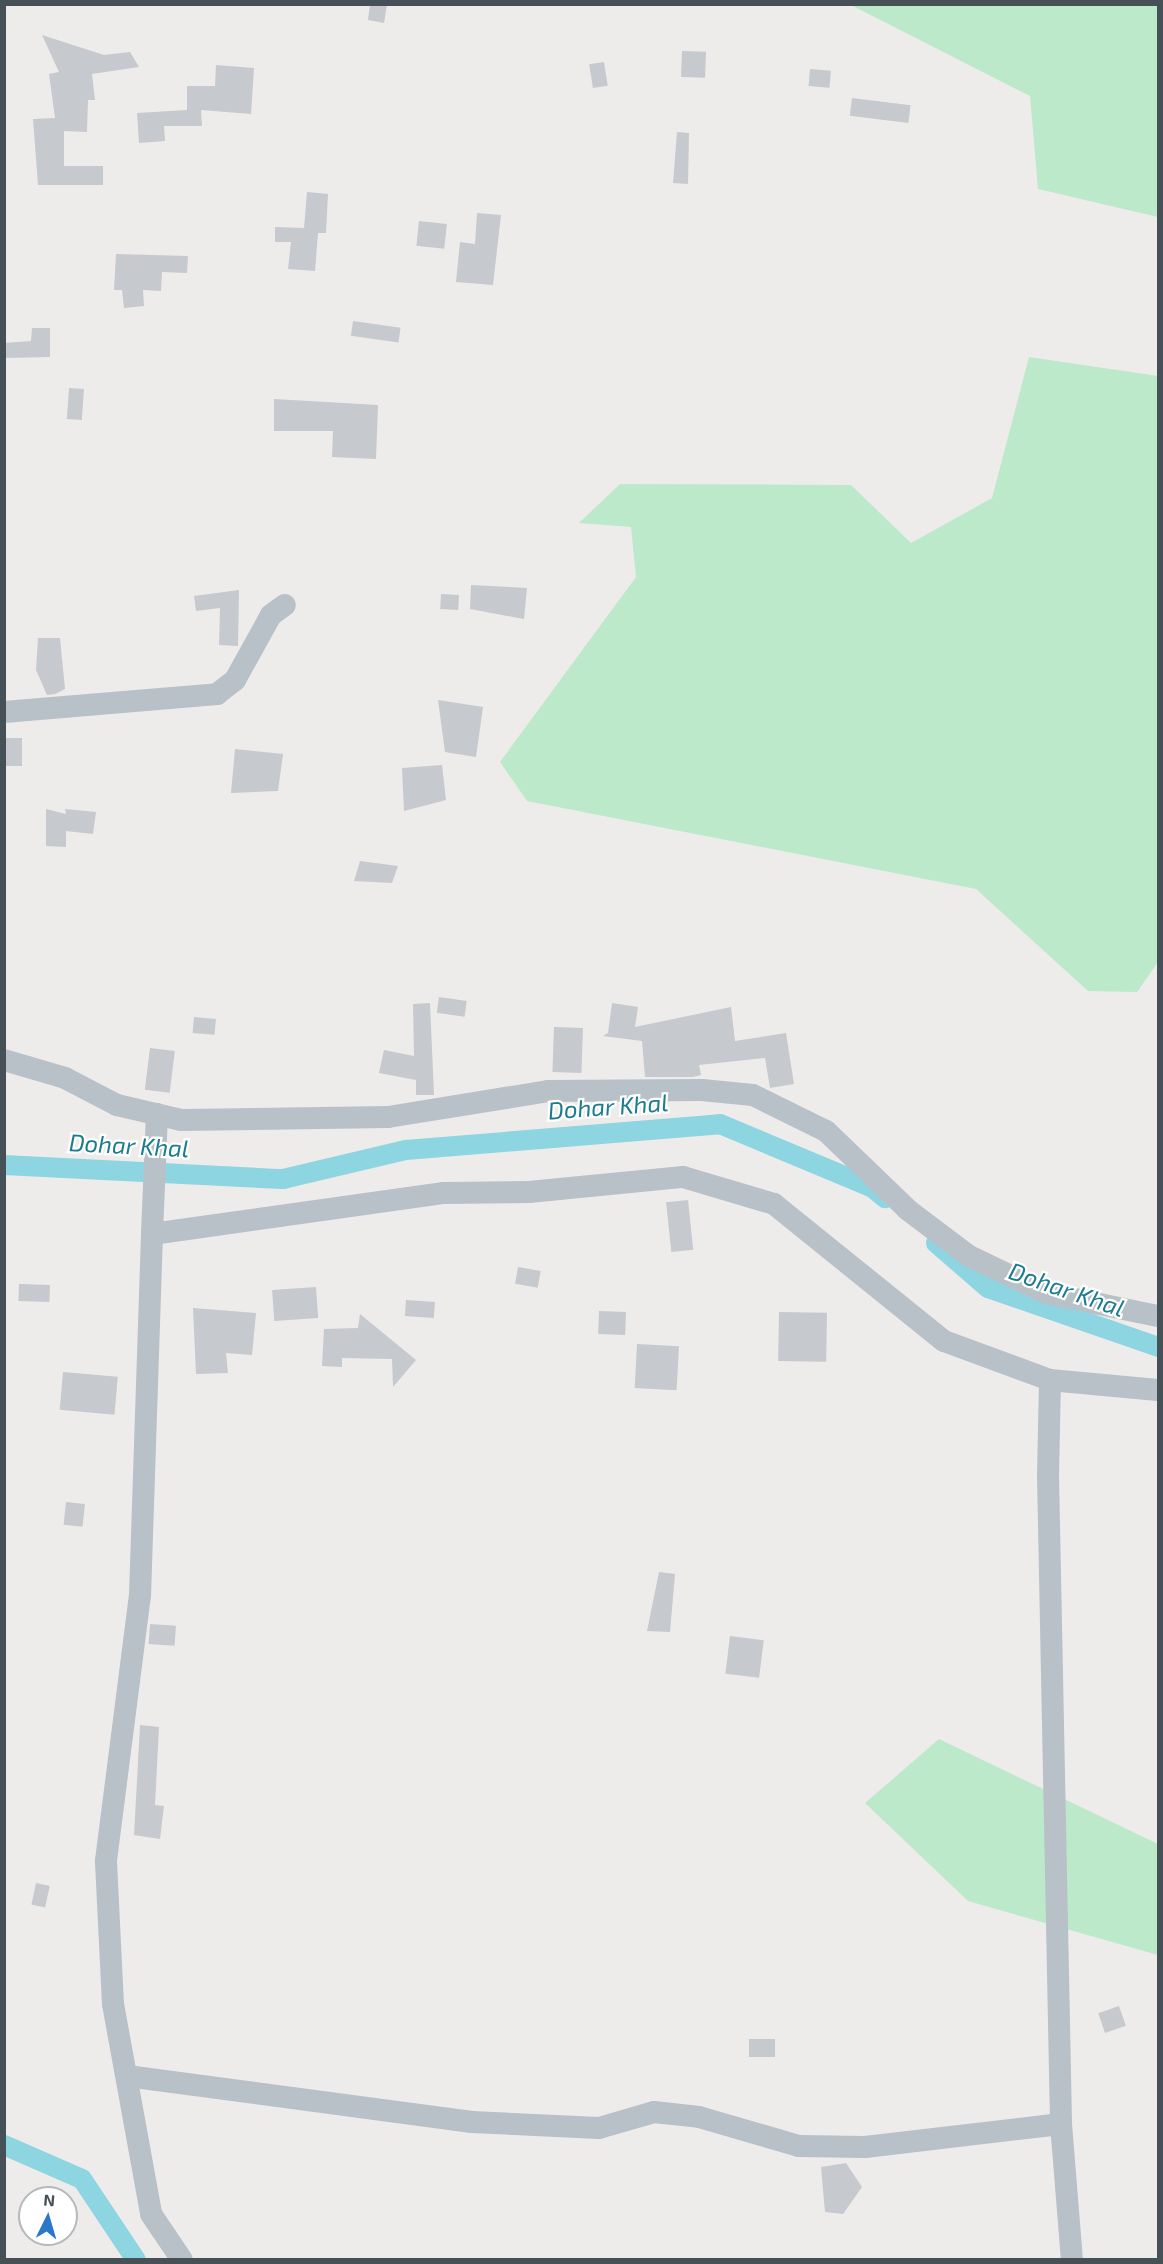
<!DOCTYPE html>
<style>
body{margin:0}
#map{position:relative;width:1163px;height:2264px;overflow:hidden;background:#eeebeb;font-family:"Exo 2",sans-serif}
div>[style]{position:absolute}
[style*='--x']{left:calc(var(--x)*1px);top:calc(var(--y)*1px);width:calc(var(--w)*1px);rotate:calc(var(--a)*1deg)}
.green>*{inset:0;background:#bde9cb}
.canal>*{height:20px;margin:-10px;padding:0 10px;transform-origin:10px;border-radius:10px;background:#8ed5e2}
.building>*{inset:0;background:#c6c9ce;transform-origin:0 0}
.minor>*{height:22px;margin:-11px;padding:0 11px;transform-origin:11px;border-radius:11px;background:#b8c1c7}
span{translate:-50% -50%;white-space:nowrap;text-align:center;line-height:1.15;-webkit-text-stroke:4.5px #fff;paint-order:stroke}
.water-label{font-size:24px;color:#197d8f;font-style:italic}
.frame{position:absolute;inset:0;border:6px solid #465057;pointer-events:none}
.north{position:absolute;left:18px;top:2186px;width:60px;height:60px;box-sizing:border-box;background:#fff;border:2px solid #b5b9bc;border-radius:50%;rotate:5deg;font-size:16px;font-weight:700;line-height:24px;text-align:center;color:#465057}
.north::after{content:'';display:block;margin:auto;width:21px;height:27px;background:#2a78c9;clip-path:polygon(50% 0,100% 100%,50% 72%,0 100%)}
</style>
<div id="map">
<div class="green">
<div style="clip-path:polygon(851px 5px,1158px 5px,1158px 217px,1038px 189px,1030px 96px)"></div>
<div style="clip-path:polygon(1029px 357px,1158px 376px,1158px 962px,1137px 992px,1088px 991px,976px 889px,527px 801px,500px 762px,636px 577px,631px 527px,579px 523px,620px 484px,851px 485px,911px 543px,992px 498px)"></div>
<div style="clip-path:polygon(939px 1739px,1158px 1844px,1158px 2241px,1158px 1955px,968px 1901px,865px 1803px)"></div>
</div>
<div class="canal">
<div style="--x:4;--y:1165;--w:279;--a:2.9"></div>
<div style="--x:283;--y:1179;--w:126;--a:-13.3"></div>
<div style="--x:406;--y:1150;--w:315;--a:-4.7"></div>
<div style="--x:720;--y:1124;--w:166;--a:22.7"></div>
<div style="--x:873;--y:1188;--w:16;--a:40"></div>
<div style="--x:936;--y:1243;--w:69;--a:40.9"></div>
<div style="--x:988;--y:1288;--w:180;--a:19.1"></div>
<div style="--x:4;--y:2145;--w:85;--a:23.6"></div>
<div style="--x:82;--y:2179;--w:97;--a:56.3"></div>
</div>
<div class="building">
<div style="clip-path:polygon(370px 4px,387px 4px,384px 23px,368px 20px)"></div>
<div style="clip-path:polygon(42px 35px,104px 55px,130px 52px,139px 67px,92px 74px,95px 100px,88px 100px,87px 132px,64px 131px,64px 166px,103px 166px,103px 185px,38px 185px,33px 119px,55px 118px,49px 74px,59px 72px)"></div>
<div style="left:682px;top:51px;width:24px;height:26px;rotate:2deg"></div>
<div style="left:604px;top:62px;width:24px;height:15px;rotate:81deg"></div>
<div style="clip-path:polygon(216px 65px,254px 68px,251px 114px,201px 110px,202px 126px,164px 126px,165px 141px,139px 143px,137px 113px,187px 110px,187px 86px,215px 86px)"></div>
<div style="left:810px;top:69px;width:21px;height:17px;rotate:5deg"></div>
<div style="left:852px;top:98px;width:59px;height:18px;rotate:7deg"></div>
<div style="clip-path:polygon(677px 132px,689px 133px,688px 184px,673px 183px)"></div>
<div style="clip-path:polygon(307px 192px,328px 194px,326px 233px,318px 233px,315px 271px,288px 269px,291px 242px,275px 242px,275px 227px,304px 228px)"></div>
<div style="clip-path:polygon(477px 213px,501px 215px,493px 285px,456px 282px,460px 242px,475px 244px)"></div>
<div style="left:419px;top:221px;width:28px;height:25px;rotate:6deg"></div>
<div style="clip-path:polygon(116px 254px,188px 256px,187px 273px,162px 272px,161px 291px,143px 290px,144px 306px,124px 308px,122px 290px,114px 290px)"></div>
<div style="left:353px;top:321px;width:48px;height:15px;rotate:8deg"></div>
<div style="clip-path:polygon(32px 328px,50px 328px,50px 357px,5px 358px,4px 343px,31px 341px)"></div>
<div style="left:69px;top:388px;width:15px;height:31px;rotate:4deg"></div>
<div style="clip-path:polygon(274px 399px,378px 405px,376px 459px,332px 457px,333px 431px,274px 431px)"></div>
<div style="clip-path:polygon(471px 585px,527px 588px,524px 619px,470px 609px)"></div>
<div style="clip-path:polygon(239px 590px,238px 646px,219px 645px,220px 608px,196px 611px,194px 596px)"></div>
<div style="left:441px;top:594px;width:18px;height:15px;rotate:3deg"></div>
<div style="clip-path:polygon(38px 638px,60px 638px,65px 689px,55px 694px,47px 695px,36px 670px)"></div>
<div style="clip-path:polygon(438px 700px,483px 707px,476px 757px,445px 752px)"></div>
<div style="left:4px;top:738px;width:18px;height:28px"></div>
<div style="clip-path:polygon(235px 749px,283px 754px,278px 791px,231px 793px)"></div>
<div style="clip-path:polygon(442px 765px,446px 800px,404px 811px,402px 768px)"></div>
<div style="clip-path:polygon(46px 809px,66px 814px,65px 809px,96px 812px,93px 834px,66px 831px,66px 847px,46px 846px)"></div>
<div style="clip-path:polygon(360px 861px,398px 866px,392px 883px,354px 881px)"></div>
<div style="left:439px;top:997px;width:28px;height:16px;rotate:8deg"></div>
<div style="clip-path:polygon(430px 1003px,434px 1095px,416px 1095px,416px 1080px,379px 1073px,384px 1050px,414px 1056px,413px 1004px)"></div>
<div style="clip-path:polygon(612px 1003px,638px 1007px,635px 1027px,731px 1007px,735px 1041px,786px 1033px,794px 1084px,770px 1088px,765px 1058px,699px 1065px,701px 1075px,693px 1077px,645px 1077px,642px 1041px,603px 1036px,608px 1033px)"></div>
<div style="left:194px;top:1017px;width:22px;height:16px;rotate:5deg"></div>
<div style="left:554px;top:1027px;width:29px;height:45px;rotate:2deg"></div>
<div style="left:150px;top:1048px;width:25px;height:42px;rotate:7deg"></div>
<div style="left:688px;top:1200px;width:50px;height:22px;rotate:84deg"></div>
<div style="left:518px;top:1267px;width:23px;height:17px;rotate:10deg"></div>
<div style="left:19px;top:1284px;width:31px;height:17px;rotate:2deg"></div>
<div style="left:316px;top:1287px;width:31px;height:44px;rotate:86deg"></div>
<div style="left:406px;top:1300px;width:29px;height:16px;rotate:4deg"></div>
<div style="clip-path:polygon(193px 1308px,256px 1313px,252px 1355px,226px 1353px,228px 1373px,196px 1374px)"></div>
<div style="left:599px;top:1311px;width:27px;height:23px;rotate:2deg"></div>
<div style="left:779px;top:1312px;width:48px;height:49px;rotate:1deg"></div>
<div style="clip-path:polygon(360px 1314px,416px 1360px,393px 1387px,392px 1359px,342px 1358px,342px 1367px,322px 1366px,324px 1329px,358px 1328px)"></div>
<div style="left:637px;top:1344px;width:42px;height:44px;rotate:3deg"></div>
<div style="left:63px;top:1372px;width:55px;height:38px;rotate:5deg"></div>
<div style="left:66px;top:1502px;width:19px;height:23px;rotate:6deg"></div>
<div style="clip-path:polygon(659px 1572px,675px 1574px,670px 1632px,647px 1631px)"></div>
<div style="left:150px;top:1624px;width:26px;height:20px;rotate:4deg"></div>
<div style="left:730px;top:1636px;width:34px;height:38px;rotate:7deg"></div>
<div style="clip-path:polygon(140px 1725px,159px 1727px,155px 1805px,164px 1806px,160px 1839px,134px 1835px)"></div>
<div style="left:36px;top:1883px;width:14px;height:22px;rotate:12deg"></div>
<div style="left:1119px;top:2006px;width:21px;height:22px;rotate:71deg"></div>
<div style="left:775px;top:2039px;width:18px;height:26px;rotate:90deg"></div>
<div style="clip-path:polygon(846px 2163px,862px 2187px,843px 2214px,825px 2212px,821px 2167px)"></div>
</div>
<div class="minor">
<div style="--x:4;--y:712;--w:214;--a:-4.8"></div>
<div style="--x:217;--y:694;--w:23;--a:-38"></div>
<div style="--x:235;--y:680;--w:74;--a:-61"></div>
<div style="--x:271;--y:615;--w:17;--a:-36"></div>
<div style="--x:4;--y:1060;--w:64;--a:16.4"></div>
<div style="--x:65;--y:1078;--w:59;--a:27.4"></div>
<div style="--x:117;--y:1105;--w:66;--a:13.2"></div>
<div style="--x:181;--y:1120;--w:207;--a:-0.8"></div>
<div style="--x:388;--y:1117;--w:162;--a:-9.2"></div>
<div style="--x:548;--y:1091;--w:154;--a:-0.4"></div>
<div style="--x:702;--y:1090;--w:51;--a:5.6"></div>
<div style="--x:753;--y:1095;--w:81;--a:26.3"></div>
<div style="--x:826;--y:1131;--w:114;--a:43.9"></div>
<div style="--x:908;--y:1210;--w:76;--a:37"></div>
<div style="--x:969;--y:1256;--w:85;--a:25.7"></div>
<div style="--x:1046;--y:1293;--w:114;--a:11.6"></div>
<div style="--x:157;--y:1114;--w:120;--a:92.4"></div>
<div style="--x:152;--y:1234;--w:295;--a:-8"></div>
<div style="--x:444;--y:1193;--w:85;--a:-0.7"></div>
<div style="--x:529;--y:1192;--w:155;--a:-5.6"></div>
<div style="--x:683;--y:1177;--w:95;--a:16.5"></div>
<div style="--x:774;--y:1204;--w:218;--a:38.9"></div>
<div style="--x:944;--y:1341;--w:113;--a:20.2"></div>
<div style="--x:1050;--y:1380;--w:108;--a:5.3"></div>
<div style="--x:152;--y:1234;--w:361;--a:91.9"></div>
<div style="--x:140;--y:1595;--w:269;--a:97.3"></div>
<div style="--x:106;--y:1862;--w:142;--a:87.2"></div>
<div style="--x:113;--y:2004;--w:213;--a:79.7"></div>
<div style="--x:151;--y:2214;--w:55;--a:56"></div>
<div style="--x:1050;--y:1380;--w:95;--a:91.2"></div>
<div style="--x:1048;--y:1475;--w:649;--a:88.85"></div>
<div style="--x:1061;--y:2124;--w:136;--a:85.4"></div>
<div style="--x:127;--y:2076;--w:348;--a:7.6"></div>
<div style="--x:472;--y:2122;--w:127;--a:2.7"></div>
<div style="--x:599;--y:2128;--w:57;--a:-16.2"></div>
<div style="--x:654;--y:2112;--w:45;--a:6.3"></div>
<div style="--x:699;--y:2117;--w:104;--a:16.2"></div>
<div style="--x:799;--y:2146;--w:66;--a:0.9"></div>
<div style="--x:865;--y:2147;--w:197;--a:-6.7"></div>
</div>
<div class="water-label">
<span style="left:608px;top:1106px;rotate:-4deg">Dohar Khal</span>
<span style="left:129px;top:1145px;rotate:3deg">Dohar Khal</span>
<span style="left:1067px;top:1289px;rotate:19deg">Dohar Khal</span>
</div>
<div class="frame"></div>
<div class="north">N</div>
</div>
